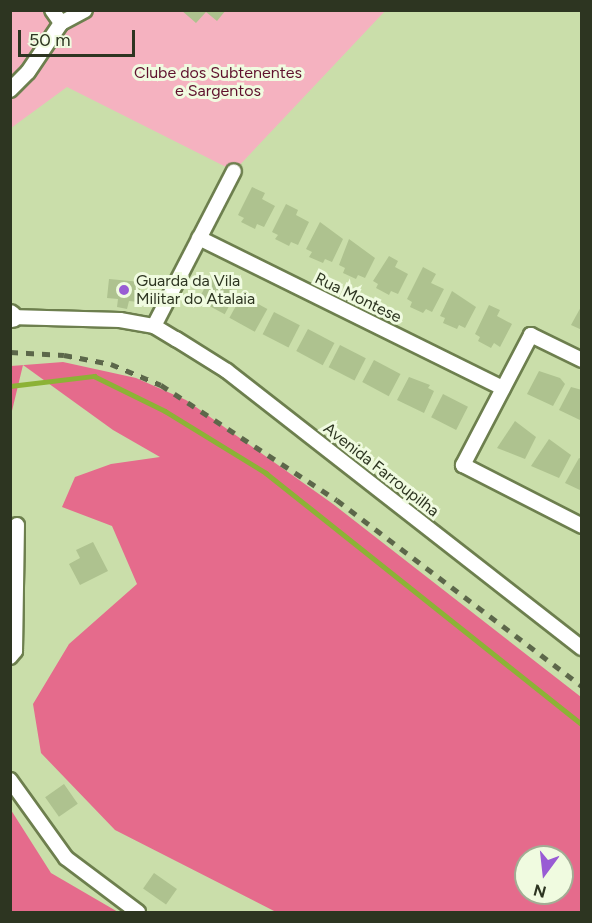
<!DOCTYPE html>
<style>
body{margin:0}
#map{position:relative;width:592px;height:923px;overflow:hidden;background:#cadeaa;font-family:Figtree,sans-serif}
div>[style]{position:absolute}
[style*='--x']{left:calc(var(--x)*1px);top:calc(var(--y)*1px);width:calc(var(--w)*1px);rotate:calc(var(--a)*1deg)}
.green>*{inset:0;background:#f5b2c0}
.forest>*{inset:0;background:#e56b8c}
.stream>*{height:4.5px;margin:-2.25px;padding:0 2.25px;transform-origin:2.25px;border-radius:2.25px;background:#8cb236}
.building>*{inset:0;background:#aec28f;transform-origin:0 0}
.roads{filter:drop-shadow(2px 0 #6d7f4e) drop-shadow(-2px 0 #6d7f4e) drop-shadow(0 2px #6d7f4e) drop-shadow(0 -2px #6d7f4e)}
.street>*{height:14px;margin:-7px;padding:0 7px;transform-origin:7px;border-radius:7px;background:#fff}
.secondary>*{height:20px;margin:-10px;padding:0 10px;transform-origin:10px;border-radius:10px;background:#fff}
.rail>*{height:4.5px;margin-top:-2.25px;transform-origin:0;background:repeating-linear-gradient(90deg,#5c674a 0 8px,transparent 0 16px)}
.dots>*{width:16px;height:16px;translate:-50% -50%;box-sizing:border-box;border:3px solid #f0fbe0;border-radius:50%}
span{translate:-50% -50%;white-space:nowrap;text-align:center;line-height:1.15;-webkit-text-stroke:6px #f0fbe0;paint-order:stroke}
.park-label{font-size:16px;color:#5f112d}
.poi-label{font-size:16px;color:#2d3521}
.left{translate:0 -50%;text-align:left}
.street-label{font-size:16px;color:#2d3521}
.frame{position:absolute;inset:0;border:12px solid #2d3521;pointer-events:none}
.north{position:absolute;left:514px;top:845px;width:60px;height:60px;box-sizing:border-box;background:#f0fbe0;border:2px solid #a2ac94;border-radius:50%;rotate:195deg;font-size:16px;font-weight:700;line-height:24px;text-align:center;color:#2d3521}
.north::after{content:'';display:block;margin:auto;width:21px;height:27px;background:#995cd4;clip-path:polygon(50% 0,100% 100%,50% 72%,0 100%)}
.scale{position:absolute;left:18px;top:30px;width:117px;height:27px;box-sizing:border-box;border:3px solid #2d3521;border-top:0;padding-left:8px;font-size:18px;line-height:21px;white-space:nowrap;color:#2d3521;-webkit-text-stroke:4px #f0fbe0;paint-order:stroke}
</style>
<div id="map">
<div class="green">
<div style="clip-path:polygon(11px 11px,385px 11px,234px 171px,67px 87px,11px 128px)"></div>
</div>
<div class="forest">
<div style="clip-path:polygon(evenodd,63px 362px,136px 378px,186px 400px,333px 504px,581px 697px,581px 912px,276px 912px,115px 830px,41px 753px,33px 704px,69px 644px,137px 584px,112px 526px,62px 507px,75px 477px,111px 464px,160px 457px,113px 430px,23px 365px,11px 415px,11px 366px,63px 362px,526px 857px,562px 857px,562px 893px,526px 893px,526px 857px)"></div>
<div style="clip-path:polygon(11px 810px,51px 873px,118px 912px,11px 912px)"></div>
</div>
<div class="stream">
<div style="--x:10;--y:386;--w:85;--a:-6.8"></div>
<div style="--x:94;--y:376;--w:79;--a:26.2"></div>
<div style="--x:165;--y:411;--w:119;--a:31.5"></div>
<div style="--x:266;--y:473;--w:404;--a:38.5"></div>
</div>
<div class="building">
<div style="clip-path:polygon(181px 10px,226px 10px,217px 21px,206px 12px,196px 23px)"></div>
<div style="clip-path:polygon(252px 187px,265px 193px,262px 199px,275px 206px,264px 227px,257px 224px,255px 229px,241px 222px,244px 218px,238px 215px)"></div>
<div style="clip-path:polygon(286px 204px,298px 210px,296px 215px,309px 222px,298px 245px,291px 242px,289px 246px,275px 239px,278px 235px,272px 232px)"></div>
<div style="clip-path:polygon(320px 222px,343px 239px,332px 262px,325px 259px,323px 263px,309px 257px,312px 252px,306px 249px)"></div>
<div style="clip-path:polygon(349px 239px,375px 258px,365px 278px,358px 275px,356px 279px,343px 273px,345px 268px,339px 265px)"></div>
<div style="clip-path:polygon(389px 256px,398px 261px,395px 267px,408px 274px,398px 294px,391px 291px,389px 295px,376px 288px,378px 284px,373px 281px)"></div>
<div style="clip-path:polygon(423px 267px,436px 274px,431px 283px,444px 289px,432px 312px,426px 309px,423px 313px,410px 307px,412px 302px,407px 299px)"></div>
<div style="left:210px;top:278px;width:30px;height:25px;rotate:28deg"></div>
<div style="clip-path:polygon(109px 279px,141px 282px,139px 302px,129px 301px,127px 309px,117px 307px,118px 299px,107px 298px)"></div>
<div style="clip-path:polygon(452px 291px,476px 307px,465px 328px,459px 325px,457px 329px,443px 323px,445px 318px,440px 316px)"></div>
<div style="left:242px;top:295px;width:29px;height:26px;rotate:29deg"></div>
<div style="clip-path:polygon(489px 305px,500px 310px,497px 316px,512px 324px,500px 347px,494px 343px,491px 348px,478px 341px,480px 337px,475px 334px)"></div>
<div style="clip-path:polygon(582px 305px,582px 330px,571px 325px)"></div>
<div style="left:274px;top:312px;width:29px;height:25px;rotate:27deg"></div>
<div style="left:308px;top:329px;width:30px;height:25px;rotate:28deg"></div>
<div style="left:340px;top:345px;width:29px;height:25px;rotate:27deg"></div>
<div style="left:374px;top:360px;width:30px;height:25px;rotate:28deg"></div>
<div style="clip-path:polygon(539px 371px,560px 378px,565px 384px,553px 406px,527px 394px)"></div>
<div style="clip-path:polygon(409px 377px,430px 385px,428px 388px,434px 391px,424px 413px,397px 400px)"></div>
<div style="clip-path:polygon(571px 387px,582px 390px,582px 421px,559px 410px)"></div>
<div style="left:443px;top:394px;width:28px;height:26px;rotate:27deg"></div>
<div style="clip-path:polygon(515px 421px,536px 437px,525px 459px,497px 448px)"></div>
<div style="clip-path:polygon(549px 439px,571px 455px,559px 478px,531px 466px)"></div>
<div style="clip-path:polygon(579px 458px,582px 459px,582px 491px,565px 483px)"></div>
<div style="clip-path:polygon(93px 542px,108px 571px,80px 585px,69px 564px,80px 558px,76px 550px)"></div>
<div style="left:64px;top:784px;width:24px;height:23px;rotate:55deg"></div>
<div style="left:154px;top:873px;width:28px;height:19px;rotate:35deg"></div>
</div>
<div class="roads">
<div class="street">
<div style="--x:52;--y:10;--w:16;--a:55"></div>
<div style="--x:10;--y:90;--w:25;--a:-45"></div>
<div style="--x:28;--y:72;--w:59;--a:-56"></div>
<div style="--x:61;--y:23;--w:27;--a:-28"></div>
<div style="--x:199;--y:238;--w:339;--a:26.3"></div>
<div style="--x:10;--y:317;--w:110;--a:1.6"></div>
<div style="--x:120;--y:320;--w:35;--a:10"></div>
<div style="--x:154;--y:326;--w:26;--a:31"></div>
<div style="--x:176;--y:339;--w:60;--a:32.1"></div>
<div style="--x:227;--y:371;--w:450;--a:38"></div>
<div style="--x:154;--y:326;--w:174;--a:-62.7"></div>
<div style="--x:582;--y:360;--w:57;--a:-153.9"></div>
<div style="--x:531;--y:335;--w:147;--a:117.6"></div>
<div style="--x:463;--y:465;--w:134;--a:27.1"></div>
<div style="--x:10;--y:657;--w:8;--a:-50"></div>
<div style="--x:15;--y:651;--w:126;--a:-89.1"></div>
<div style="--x:10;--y:780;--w:96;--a:54.3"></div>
<div style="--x:66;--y:858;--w:90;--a:36.9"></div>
</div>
<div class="secondary">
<div style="--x:10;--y:315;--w:3;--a:45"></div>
</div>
</div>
<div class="rail">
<div style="--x:10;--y:352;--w:54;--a:3.2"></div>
<div style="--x:64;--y:355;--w:48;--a:10.8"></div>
<div style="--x:111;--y:364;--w:54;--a:22.8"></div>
<div style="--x:161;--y:385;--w:210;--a:33.2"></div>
<div style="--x:337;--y:500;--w:308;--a:37.2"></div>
</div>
<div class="dots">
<div style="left:124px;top:290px;background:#995cd4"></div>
</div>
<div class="park-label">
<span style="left:218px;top:82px">Clube dos Subtenentes<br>e Sargentos</span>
</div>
<div class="poi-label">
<span class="left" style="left:136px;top:290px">Guarda da Vila<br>Militar do Atalaia</span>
</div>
<div class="street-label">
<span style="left:358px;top:298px;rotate:26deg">Rua Montese</span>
<span style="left:381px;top:470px;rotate:38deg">Avenida Farroupilha</span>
</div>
<div class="frame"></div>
<div class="north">N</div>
<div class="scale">50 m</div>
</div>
